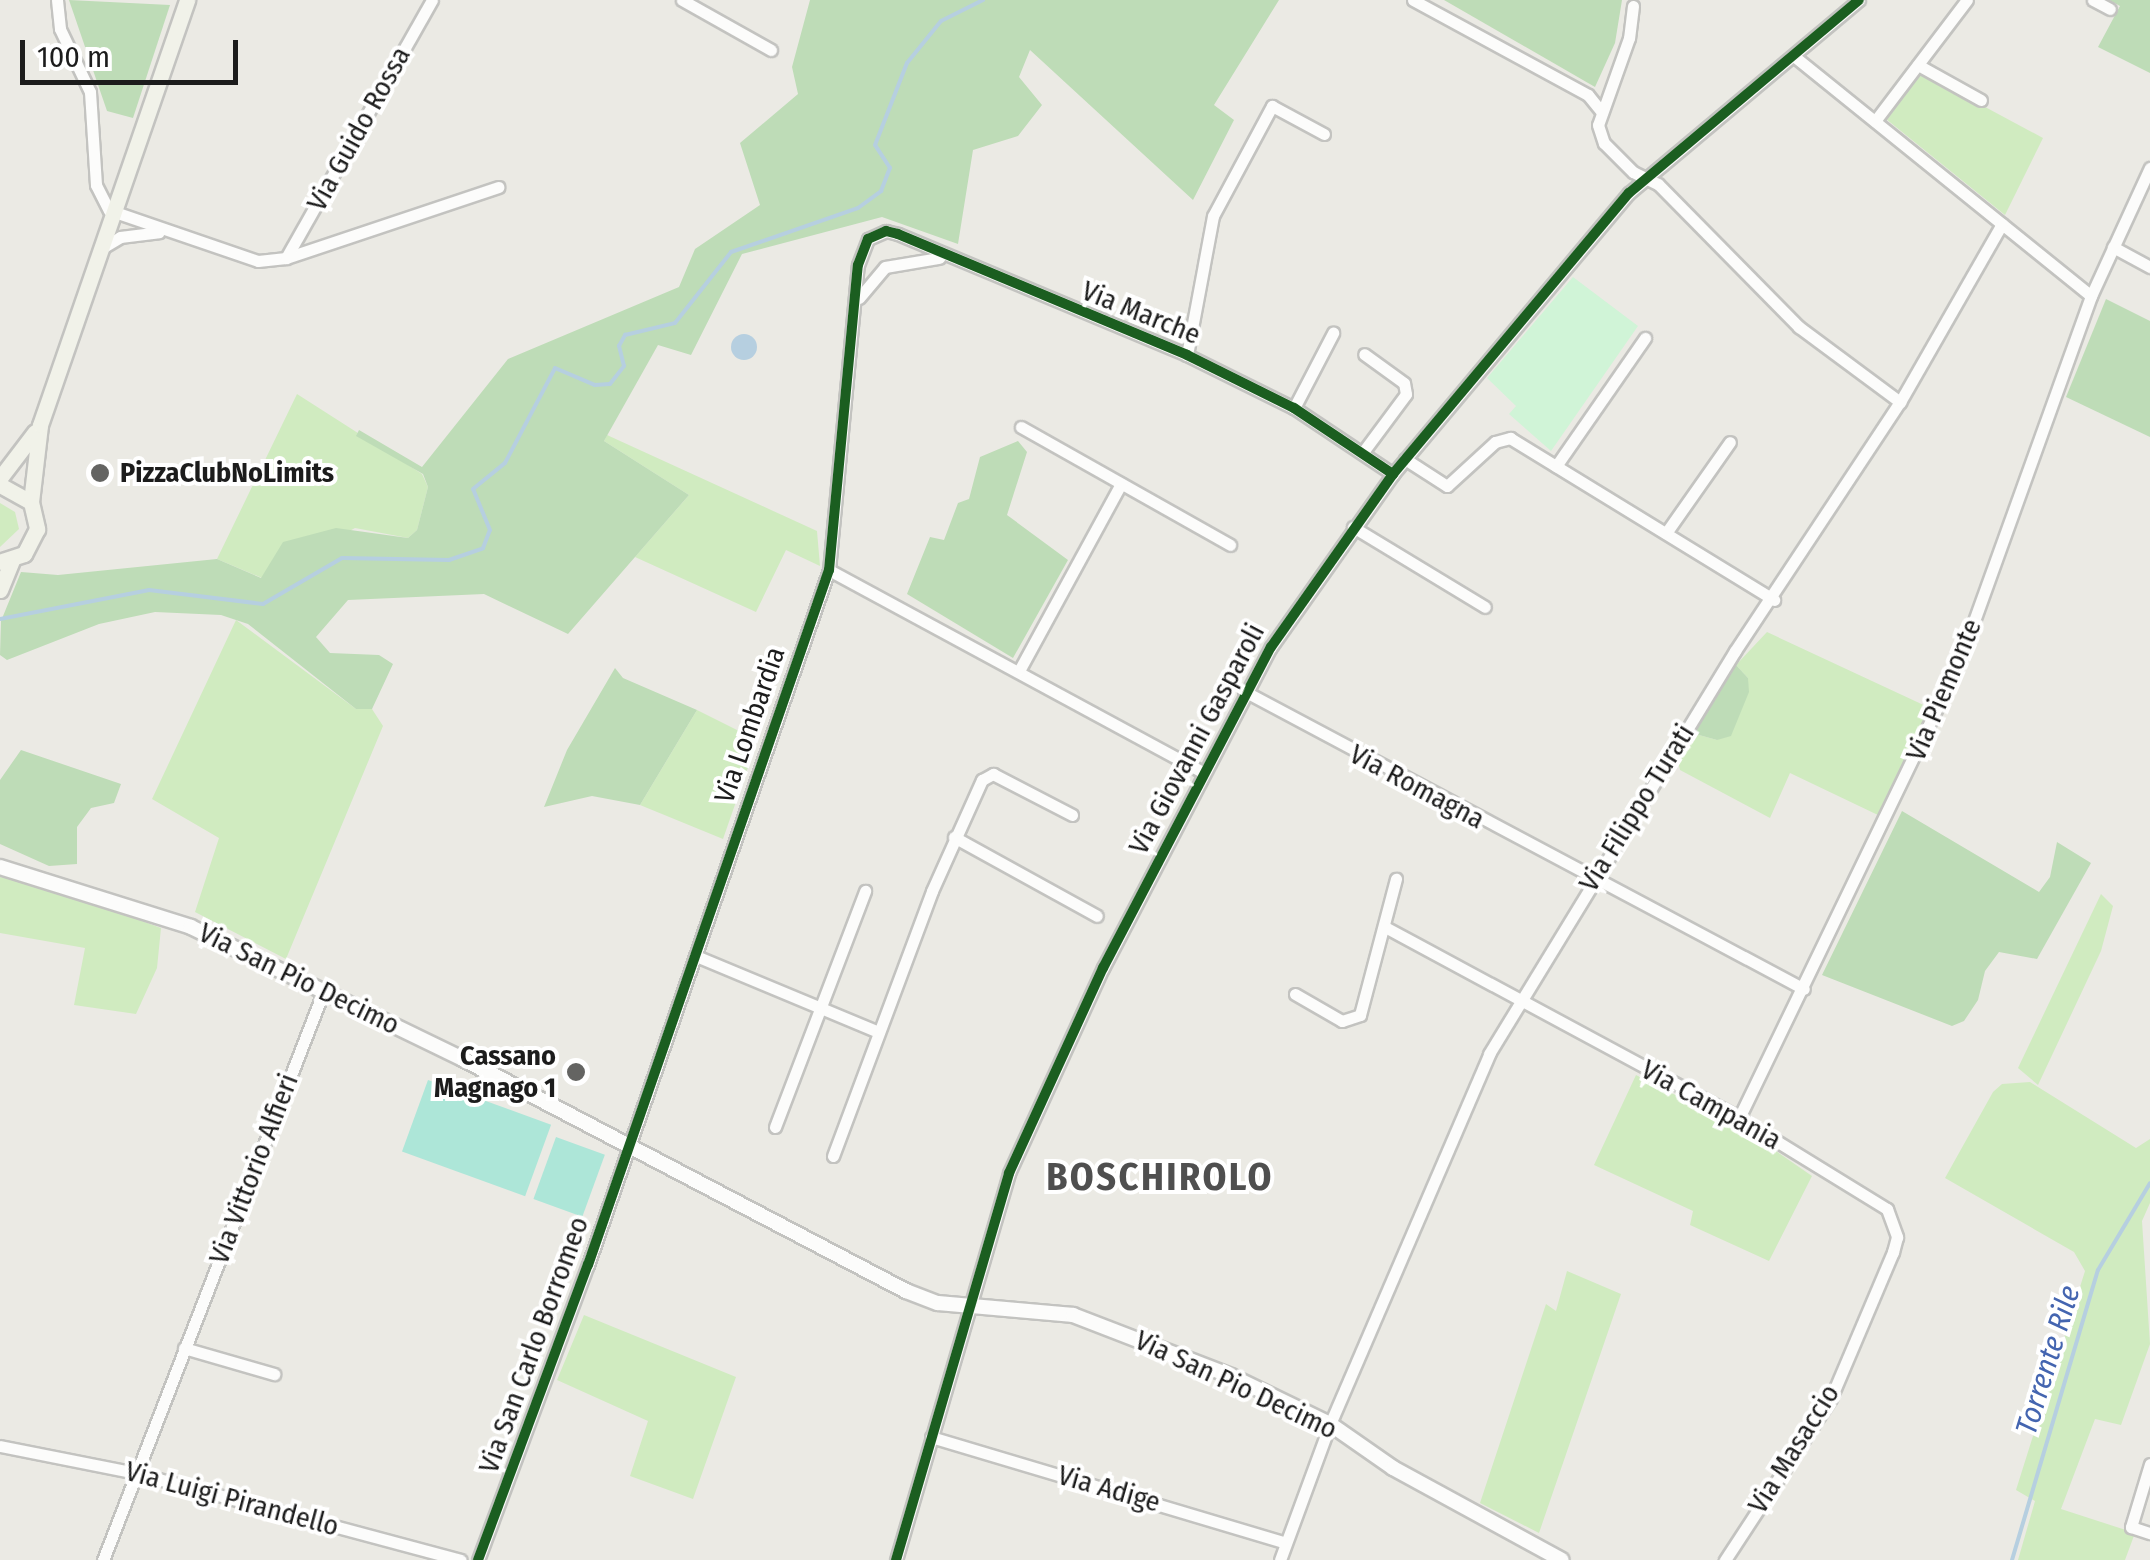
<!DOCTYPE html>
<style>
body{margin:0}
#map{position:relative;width:2150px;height:1560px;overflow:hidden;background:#ebeae4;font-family:"Fira Sans Condensed",sans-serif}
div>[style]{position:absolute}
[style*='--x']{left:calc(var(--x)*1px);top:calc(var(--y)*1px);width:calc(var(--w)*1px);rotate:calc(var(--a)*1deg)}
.grass>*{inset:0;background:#d0ebc0}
.forest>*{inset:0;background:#bedcb7}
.park>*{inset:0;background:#d0f4d7}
.pitch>*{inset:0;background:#ade6d8;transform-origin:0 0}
.water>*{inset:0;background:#b6cfe0}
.round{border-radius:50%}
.stream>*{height:4px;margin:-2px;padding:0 2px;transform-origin:2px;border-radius:2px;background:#b6cfe0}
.roads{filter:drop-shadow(2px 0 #c3c3c0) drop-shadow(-2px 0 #c3c3c0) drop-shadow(0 2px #c3c3c0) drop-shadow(0 -2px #c3c3c0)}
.minor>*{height:11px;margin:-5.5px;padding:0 5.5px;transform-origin:5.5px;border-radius:5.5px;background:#fcfcfb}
.tertiary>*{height:14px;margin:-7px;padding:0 7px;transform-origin:7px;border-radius:7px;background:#fcfcfb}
.secondary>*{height:15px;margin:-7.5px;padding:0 7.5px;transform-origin:7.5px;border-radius:7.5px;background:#f1f2e9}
.cycleway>*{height:10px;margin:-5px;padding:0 5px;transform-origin:5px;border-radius:5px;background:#1b5e20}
.dots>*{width:28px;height:28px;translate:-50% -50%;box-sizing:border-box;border:5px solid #fff;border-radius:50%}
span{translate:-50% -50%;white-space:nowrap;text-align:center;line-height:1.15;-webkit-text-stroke:8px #fff;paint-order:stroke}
.street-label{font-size:28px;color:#1c1c1c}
.poi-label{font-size:28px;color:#1c1c1c;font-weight:700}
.left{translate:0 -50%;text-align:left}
.right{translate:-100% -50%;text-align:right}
.water-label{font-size:30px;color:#4465b0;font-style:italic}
.district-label{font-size:38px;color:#4f4f4f;font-weight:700;letter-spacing:2.5px}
.scale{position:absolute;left:20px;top:40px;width:218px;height:45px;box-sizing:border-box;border:5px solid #1c1c1c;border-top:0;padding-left:12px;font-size:30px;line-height:35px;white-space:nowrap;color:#1c1c1c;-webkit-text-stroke:8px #fff;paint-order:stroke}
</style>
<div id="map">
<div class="grass">
<div style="clip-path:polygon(1920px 72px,2043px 138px,2005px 215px,1886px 119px)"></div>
<div style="clip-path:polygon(297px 394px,422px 474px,428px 487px,417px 530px,408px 538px,355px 528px,262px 578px,217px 559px)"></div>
<div style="clip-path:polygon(607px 435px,817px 531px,820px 566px,786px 550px,756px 612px,635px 557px,689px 495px,604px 441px)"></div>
<div style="clip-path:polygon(0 503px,15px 512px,19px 529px,0 547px)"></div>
<div style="clip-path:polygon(236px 620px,356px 709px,372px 709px,383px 726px,286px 959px,195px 912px,219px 838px,152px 799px)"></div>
<div style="clip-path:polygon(1767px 632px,1930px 708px,1880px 816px,1790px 773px,1770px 818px,1680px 770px,1677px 758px,1692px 733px,1717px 740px,1748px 678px,1736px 665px)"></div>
<div style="clip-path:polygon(697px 710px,749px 736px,755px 747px,723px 839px,640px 805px)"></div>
<div style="clip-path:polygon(0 877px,42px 884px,161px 928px,157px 968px,136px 1014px,74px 1005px,85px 948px,0 933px)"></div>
<div style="clip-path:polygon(2101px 894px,2113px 906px,2101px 951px,2038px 1085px,2018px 1068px)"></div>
<div style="clip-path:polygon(1636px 1075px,1750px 1133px,1812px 1176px,1769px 1261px,1690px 1225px,1693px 1211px,1594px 1165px)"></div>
<div style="clip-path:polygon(2030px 1082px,2136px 1148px,2150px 1139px,2150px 1203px,2142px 1221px,2150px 1344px,2121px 1425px,2095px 1419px,2061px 1509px,2135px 1533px,2125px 1560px,2018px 1560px,2035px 1501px,2016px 1490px,2085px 1271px,2074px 1252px,1945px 1178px,1993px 1092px,2002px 1084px)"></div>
<div style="clip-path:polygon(1567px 1271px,1621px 1294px,1539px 1533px,1480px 1503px,1546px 1304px,1556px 1311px)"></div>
<div style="clip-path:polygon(584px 1315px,736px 1377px,693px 1499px,630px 1476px,648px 1421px,557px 1380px)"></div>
</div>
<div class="forest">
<div style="clip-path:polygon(69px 0,170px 5px,133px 118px,107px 111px)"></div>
<div style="clip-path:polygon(810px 0,1279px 0,1214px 105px,1234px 120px,1193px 200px,1030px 50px,1019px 77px,1042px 105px,1018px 136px,973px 150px,958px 244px,882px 217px,742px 254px,691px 355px,658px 345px,604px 441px,689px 495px,568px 634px,484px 594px,348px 600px,316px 637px,330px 653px,379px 655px,393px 664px,372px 709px,356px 709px,248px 624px,221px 615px,155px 612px,99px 624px,7px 660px,0 655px,1px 621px,21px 572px,58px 575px,217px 559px,261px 578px,283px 542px,336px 528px,408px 538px,417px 530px,428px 487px,423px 474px,356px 436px,359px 430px,422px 467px,508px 359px,679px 287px,695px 249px,760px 205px,740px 143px,798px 94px,792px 67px)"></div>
<div style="clip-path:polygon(1444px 0,1622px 0,1615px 43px,1595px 87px)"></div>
<div style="clip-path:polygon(2109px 0,2150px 0,2150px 73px,2098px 47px,2120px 6px)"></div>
<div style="clip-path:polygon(2106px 299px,2150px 321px,2150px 437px,2066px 397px)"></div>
<div style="clip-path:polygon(1018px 441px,1027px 452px,1007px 515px,1068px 560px,1013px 658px,907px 594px,930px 537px,944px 540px,958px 503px,969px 499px,980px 457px)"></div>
<div style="clip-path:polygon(1736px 665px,1748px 678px,1749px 692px,1731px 736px,1717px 740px,1692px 733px)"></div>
<div style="clip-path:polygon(615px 668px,623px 678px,697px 710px,640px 805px,592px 796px,544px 807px,567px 750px)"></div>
<div style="clip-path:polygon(21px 750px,121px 784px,114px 803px,91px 808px,77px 827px,77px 864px,49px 866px,0 844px,0 780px)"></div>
<div style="clip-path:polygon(1902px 811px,2039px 892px,2050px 877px,2057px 842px,2091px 863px,2037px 959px,1999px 952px,1985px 971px,1978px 1000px,1964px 1021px,1952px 1026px,1822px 975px)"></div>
</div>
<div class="park">
<div style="clip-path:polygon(1573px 277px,1638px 326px,1551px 451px,1509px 414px,1516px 406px,1487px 378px)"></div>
</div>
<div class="pitch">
<div style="left:428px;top:1080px;width:131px;height:76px;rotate:20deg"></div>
<div style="left:556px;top:1137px;width:52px;height:66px;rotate:20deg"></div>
</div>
<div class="water">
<div class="round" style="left:731px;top:334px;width:26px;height:26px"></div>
</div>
<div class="stream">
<div style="--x:0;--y:619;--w:152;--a:-11"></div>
<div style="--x:149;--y:590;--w:115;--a:7"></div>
<div style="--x:263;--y:604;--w:91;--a:-30.2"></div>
<div style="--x:342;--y:558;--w:107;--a:1.1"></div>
<div style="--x:449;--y:560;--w:36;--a:-19"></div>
<div style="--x:483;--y:548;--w:19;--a:-69"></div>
<div style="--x:490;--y:530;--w:44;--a:-112.5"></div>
<div style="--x:473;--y:489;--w:41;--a:-39.1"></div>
<div style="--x:505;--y:463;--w:107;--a:-62.2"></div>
<div style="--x:555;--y:368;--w:43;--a:23"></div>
<div style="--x:595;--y:385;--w:15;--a:-4"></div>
<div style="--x:610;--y:384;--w:23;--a:-52"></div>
<div style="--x:624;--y:366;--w:21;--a:-104"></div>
<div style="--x:619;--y:346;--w:13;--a:-61"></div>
<div style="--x:625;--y:335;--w:51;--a:-13.5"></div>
<div style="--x:675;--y:323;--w:90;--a:-51.7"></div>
<div style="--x:731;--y:252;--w:134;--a:-19.1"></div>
<div style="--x:858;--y:208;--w:29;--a:-36"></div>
<div style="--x:881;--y:191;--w:25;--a:-69"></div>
<div style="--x:890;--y:168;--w:27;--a:-123"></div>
<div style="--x:875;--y:145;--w:88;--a:-68.7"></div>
<div style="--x:907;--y:63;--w:54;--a:-51"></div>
<div style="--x:941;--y:21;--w:47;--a:-26.6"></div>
<div style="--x:2012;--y:1560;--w:302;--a:-73.5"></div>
<div style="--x:2098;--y:1270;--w:101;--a:-59.1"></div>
</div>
<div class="roads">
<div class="minor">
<div style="--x:57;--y:0;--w:29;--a:84"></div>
<div style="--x:60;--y:29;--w:70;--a:64.5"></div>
<div style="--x:90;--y:92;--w:93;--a:86.3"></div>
<div style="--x:96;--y:185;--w:28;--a:63"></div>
<div style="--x:109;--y:210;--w:157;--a:18.9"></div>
<div style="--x:258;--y:261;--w:28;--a:-6"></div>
<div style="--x:286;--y:258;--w:224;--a:-18.5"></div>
<div style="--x:682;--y:0;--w:102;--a:29.3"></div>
<div style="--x:1413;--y:0;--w:199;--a:28.5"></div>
<div style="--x:1588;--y:95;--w:22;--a:51"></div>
<div style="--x:2093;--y:0;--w:19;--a:28"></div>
<div style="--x:1633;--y:6;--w:32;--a:97"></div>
<div style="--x:1629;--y:38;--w:92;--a:109.6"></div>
<div style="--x:1598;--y:125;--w:19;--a:72"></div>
<div style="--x:1604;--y:143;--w:41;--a:45"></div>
<div style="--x:1633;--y:172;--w:28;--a:26"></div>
<div style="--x:1658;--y:184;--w:201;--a:45.4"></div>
<div style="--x:1799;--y:327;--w:126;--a:36.6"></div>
<div style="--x:1795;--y:57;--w:380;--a:38.9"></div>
<div style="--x:1918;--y:65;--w:72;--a:29.1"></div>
<div style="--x:1875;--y:121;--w:152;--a:-52.8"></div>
<div style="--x:2113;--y:247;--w:42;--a:28.4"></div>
<div style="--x:102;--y:248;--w:21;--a:-31"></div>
<div style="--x:120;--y:237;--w:39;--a:-7"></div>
<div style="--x:286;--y:258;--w:296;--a:-60.5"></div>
<div style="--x:859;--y:298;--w:40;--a:-50"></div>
<div style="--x:885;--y:267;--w:55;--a:-9.5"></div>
<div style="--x:1187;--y:355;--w:141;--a:-79.4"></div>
<div style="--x:1213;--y:216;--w:125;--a:-61.8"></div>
<div style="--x:1272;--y:106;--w:59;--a:28.3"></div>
<div style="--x:1294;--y:408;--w:85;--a:-62.5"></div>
<div style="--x:1021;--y:427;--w:240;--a:29.4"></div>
<div style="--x:1363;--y:452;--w:72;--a:-53.4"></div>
<div style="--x:1406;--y:394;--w:11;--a:-100"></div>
<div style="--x:1404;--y:383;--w:49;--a:-144.1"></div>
<div style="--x:1405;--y:459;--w:50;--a:32.7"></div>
<div style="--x:1447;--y:486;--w:65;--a:-42.5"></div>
<div style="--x:1495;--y:442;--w:16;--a:-15"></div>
<div style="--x:1510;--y:438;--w:310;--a:31.5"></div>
<div style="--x:1556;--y:466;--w:156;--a:-55.2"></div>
<div style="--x:1353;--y:527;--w:154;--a:31.2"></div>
<div style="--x:1666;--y:533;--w:111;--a:-54.9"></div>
<div style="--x:829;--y:570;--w:423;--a:28.4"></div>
<div style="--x:1020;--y:669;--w:211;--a:-61.4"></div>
<div style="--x:1244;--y:691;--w:634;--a:28.02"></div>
<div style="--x:954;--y:837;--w:163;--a:28.9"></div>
<div style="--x:1385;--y:927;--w:402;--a:28.3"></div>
<div style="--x:1739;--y:1118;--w:174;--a:31.6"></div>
<div style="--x:1887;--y:1209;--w:30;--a:70"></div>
<div style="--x:1897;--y:1237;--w:16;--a:105"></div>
<div style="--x:1893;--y:1252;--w:159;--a:113"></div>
<div style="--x:1831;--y:1398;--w:194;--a:123.2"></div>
<div style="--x:696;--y:956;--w:198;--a:22.6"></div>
<div style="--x:1295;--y:994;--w:54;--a:29.9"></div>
<div style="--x:1342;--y:1021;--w:19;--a:-18"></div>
<div style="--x:1360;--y:1015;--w:141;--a:-75.2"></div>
<div style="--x:1739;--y:1118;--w:509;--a:-64.24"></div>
<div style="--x:1960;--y:660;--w:387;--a:-70.2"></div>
<div style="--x:2091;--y:296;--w:141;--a:-65.3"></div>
<div style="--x:775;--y:1127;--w:253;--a:-69.1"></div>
<div style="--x:833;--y:1156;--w:283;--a:-69.5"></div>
<div style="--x:932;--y:891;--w:122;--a:-65.8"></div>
<div style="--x:982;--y:780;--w:13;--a:-29"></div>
<div style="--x:993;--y:774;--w:89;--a:27.4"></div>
<div style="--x:184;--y:1348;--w:94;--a:16.1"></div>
<div style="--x:931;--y:1437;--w:370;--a:16.6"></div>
<div style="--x:0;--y:1446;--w:139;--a:11.2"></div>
<div style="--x:136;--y:1473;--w:336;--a:15"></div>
<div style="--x:2150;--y:1464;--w:66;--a:106.8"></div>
<div style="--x:2131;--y:1527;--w:20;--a:18"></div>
<div style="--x:103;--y:1560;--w:611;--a:-68.81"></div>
<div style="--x:478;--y:1560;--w:315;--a:-69.6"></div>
<div style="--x:588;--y:1265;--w:736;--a:-70.88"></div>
<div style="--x:829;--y:570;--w:306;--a:-84.6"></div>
<div style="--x:858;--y:265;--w:28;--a:-69"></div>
<div style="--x:868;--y:239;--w:20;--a:-24"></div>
<div style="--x:886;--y:231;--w:12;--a:14"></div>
<div style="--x:898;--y:234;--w:313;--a:22.7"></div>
<div style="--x:1187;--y:355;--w:119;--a:26.4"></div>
<div style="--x:1294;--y:408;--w:119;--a:33.7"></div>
<div style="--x:896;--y:1560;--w:403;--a:-73.7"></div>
<div style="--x:1009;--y:1173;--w:226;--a:-65.4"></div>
<div style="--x:1103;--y:968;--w:362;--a:-62.4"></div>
<div style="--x:1271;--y:647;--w:212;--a:-54.8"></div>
<div style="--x:1393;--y:474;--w:367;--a:-50"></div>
<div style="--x:1629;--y:193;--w:300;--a:-40"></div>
<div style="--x:1280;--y:1560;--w:145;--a:-69.8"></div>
<div style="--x:1330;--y:1424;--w:403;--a:-66.7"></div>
<div style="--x:1489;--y:1054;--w:472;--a:-58.6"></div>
<div style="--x:1735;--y:651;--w:299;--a:-56.5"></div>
<div style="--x:1900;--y:402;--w:205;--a:-60.2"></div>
</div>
<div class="tertiary">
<div style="--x:0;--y:867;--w:200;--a:17.4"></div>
<div style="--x:191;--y:927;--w:302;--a:25.9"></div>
<div style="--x:463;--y:1059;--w:500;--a:27.64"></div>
<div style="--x:906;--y:1291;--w:34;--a:21"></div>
<div style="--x:938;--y:1303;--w:136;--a:5.1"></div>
<div style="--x:1073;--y:1315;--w:169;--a:21.1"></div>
<div style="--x:1231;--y:1376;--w:110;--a:25.9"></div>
<div style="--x:1330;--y:1424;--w:77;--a:34.9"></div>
<div style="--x:1393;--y:1468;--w:192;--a:28.6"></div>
</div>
<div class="secondary">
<div style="--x:0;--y:478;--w:58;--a:-52.7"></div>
<div style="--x:0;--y:485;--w:35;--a:29"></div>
<div style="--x:31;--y:502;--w:28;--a:77"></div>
<div style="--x:37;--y:529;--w:28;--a:117"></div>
<div style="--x:24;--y:554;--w:25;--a:162"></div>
<div style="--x:31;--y:502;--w:78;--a:-83.3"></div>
<div style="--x:40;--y:425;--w:450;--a:-70.9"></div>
<div style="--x:0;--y:590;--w:32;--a:-68"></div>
</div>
</div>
<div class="cycleway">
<div style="--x:478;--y:1560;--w:315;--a:-69.6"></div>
<div style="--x:588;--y:1265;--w:736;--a:-70.88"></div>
<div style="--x:829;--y:570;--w:306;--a:-84.6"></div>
<div style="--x:858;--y:265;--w:28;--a:-69"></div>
<div style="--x:868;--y:239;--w:20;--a:-24"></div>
<div style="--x:886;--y:231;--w:12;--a:14"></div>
<div style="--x:898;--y:234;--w:313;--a:22.7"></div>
<div style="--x:1187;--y:355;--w:119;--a:26.4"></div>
<div style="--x:1294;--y:408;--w:119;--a:33.7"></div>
<div style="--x:896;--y:1560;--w:403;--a:-73.7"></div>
<div style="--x:1009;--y:1173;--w:226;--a:-65.4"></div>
<div style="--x:1103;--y:968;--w:362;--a:-62.4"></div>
<div style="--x:1271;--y:647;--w:212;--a:-54.8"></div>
<div style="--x:1393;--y:474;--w:367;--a:-50"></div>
<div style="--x:1629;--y:193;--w:300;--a:-40"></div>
</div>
<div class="dots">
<div style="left:100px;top:473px;background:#646462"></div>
<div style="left:576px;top:1072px;background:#646462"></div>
</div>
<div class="street-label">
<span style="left:359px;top:129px;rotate:-61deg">Via Guido Rossa</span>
<span style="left:1141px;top:313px;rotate:22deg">Via Marche</span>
<span style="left:1944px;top:690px;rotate:-67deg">Via Piemonte</span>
<span style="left:750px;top:725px;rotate:-71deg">Via Lombardia</span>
<span style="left:1197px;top:739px;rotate:-62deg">Via Giovanni Gasparoli</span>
<span style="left:1417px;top:787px;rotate:28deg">Via Romagna</span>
<span style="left:1637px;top:808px;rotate:-58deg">Via Filippo Turati</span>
<span style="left:299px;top:979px;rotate:26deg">Via San Pio Decimo</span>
<span style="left:1711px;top:1105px;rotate:29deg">Via Campania</span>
<span style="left:254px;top:1169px;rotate:-69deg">Via Vittorio Alfieri</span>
<span style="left:534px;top:1345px;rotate:-70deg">Via San Carlo Borromeo</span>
<span style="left:1236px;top:1385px;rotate:25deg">Via San Pio Decimo</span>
<span style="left:1794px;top:1449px;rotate:-58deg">Via Masaccio</span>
<span style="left:1109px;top:1489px;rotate:16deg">Via Adige</span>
<span style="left:232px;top:1499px;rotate:15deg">Via Luigi Pirandello</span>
</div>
<div class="poi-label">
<span class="left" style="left:120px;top:473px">PizzaClubNoLimits</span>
<span class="right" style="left:556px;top:1072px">Cassano<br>Magnago 1</span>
</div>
<div class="water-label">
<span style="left:2048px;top:1360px;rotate:-73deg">Torrente Rile</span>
</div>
<div class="district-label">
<span style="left:1160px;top:1178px">BOSCHIROLO</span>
</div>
<div class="scale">100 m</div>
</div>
